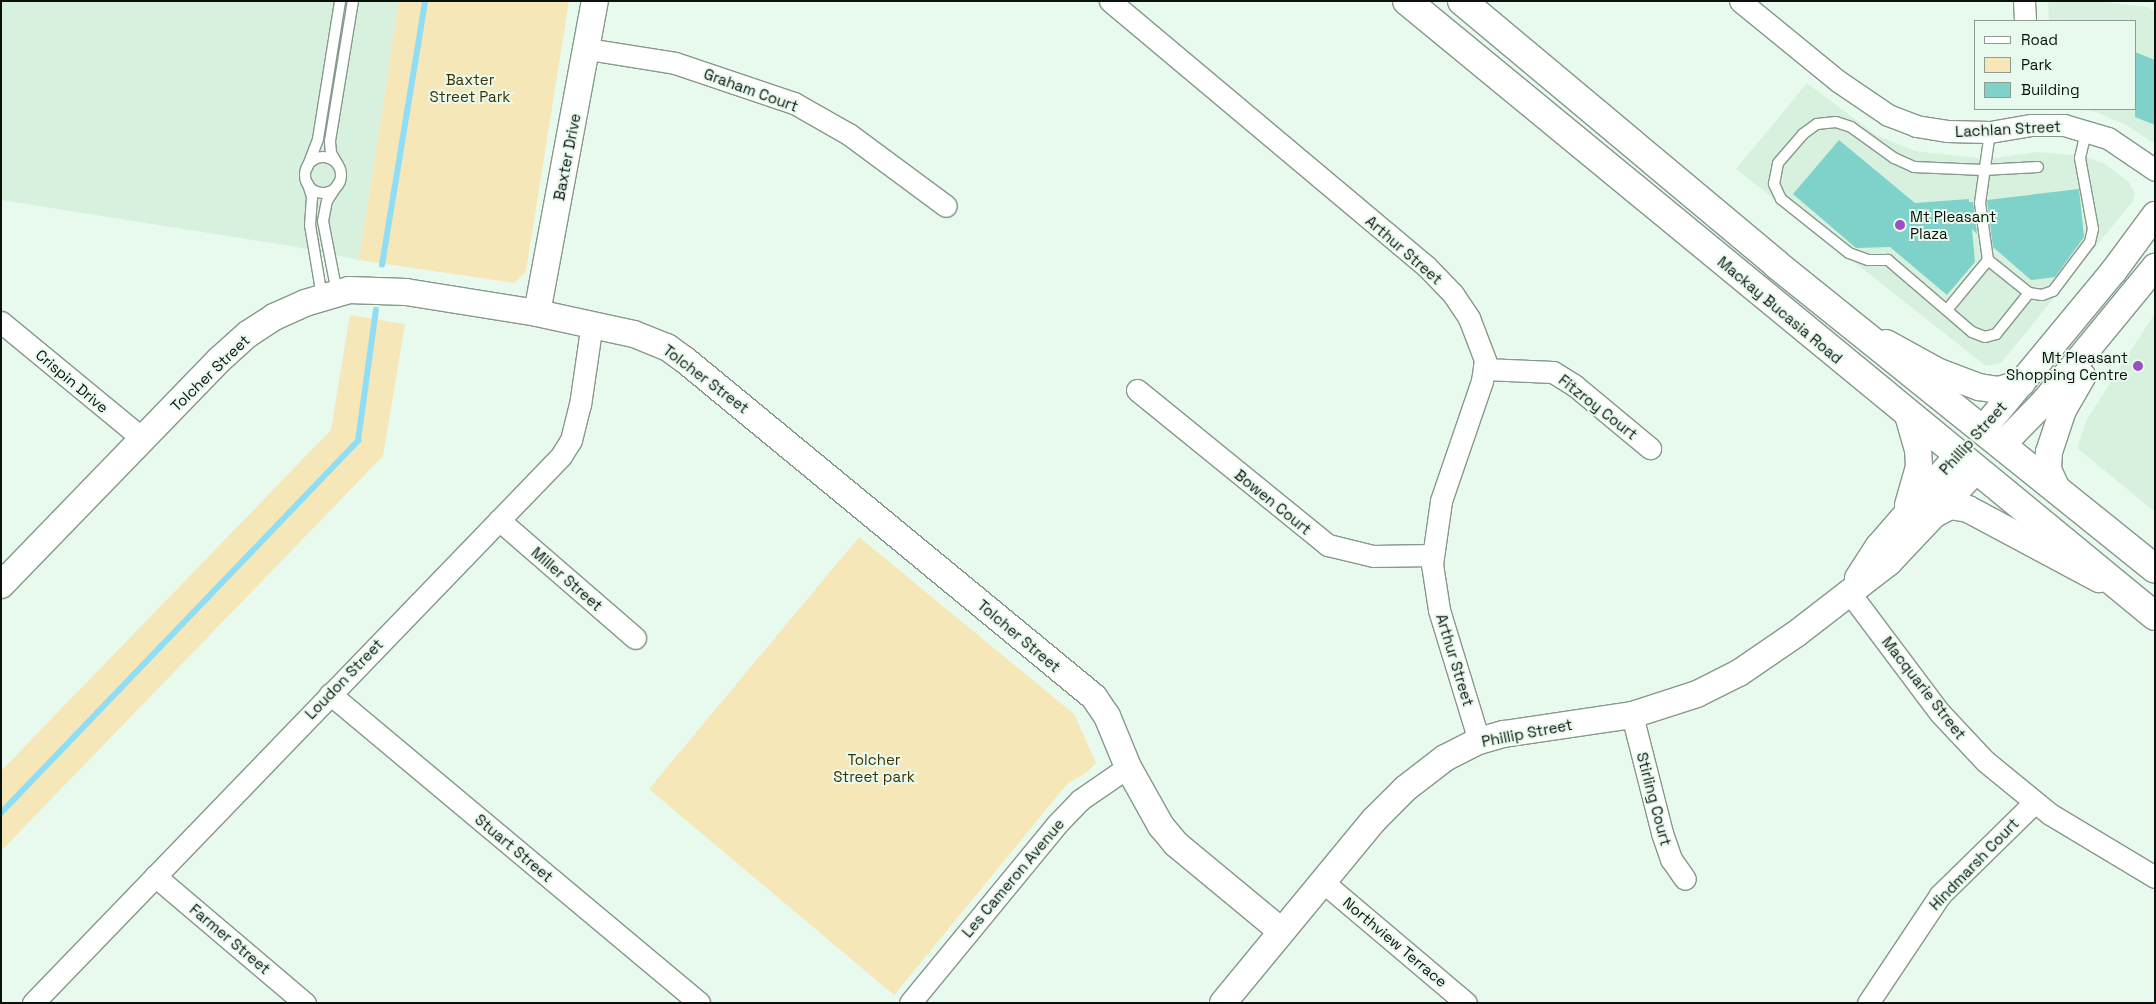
<!DOCTYPE html>
<style>
body{margin:0}
#map{position:relative;width:2156px;height:1004px;overflow:hidden;background:#e8faed;font-family:"Space Grotesk",sans-serif}
div>[style]{position:absolute}
[style*='--x']{left:calc(var(--x)*1px);top:calc(var(--y)*1px);width:calc(var(--w)*1px);rotate:calc(var(--a)*1deg)}
.built>*{inset:0;background:#d8f1df}
.green>*{inset:0;background:#f6e7b9}
.stream>*{height:5.5px;margin:-2.75px;padding:0 2.75px;transform-origin:2.75px;border-radius:2.75px;background:#90def5}
.building>*{inset:0;background:#7fd2c9}
.roads{filter:drop-shadow(1px 0 #87988c) drop-shadow(-1px 0 #87988c) drop-shadow(0 1px #87988c) drop-shadow(0 -1px #87988c)}
.service>*{height:10px;margin:-5px;padding:0 5px;transform-origin:5px;border-radius:5px;background:#fff}
.service>.ring{margin:-5px;padding:0;box-sizing:content-box;background:none;border:10px solid #fff;border-radius:50%}
.minor>*{height:21px;margin:-10.5px;padding:0 10.5px;transform-origin:10.5px;border-radius:10.5px;background:#fff}
.tertiary>*{height:26px;margin:-13px;padding:0 13px;transform-origin:13px;border-radius:13px;background:#fff}
.secondary>*{height:28px;margin:-14px;padding:0 14px;transform-origin:14px;border-radius:14px;background:#fff}
.dots>*{width:14px;height:14px;translate:-50% -50%;box-sizing:border-box;border:2px solid #e8faed;border-radius:50%}
span{translate:-50% -50%;white-space:nowrap;text-align:center;line-height:1.15;-webkit-text-stroke:4px #e8faed;paint-order:stroke}
.park-label{font-size:15px;color:#3f3000}
.street-label{font-size:15px;color:#0a100c}
.poi-label{font-size:15px;color:#0a100c}
.left{translate:0 -50%;text-align:left}
.right{translate:-100% -50%;text-align:right}
.frame{position:absolute;inset:0;border:2px solid #0a100c;pointer-events:none}
.legend{position:absolute;left:1974px;top:20px;width:162px;height:90px;box-sizing:border-box;background:#e8faed;border:1px solid #8f9c93;margin:0;padding:6px 9px;list-style:none;font-size:15px;color:#0a100c}
.legend li{display:flex;align-items:center;gap:10px;height:25px}
.legend b{width:25px;border:1px solid #8f9c93}
</style>
<div id="map">
<div class="built">
<div style="clip-path:polygon(1px 1px,399px 1px,359px 260px,291px 246px,1px 200px)"></div>
<div style="clip-path:polygon(2048px 1px,2095px 1px,2148px 7px,2155px 12px,2155px 144px,2126px 125px,2096px 112px,2076px 109px,2135px 109px,2135px 21px,2049px 21px)"></div>
<div style="clip-path:polygon(1807px 83px,1876px 135px,1915px 151px,1987px 159px,2037px 152px,2083px 156px,2105px 164px,2129px 182px,2135px 194px,2133px 201px,2001px 363px,1986px 366px,1736px 169px)"></div>
<div style="clip-path:polygon(2155px 313px,2155px 512px,2077px 448px,2087px 419px)"></div>
</div>
<div class="green">
<div style="clip-path:polygon(399px 1px,569px 1px,526px 271px,515px 283px,359px 260px)"></div>
<div style="clip-path:polygon(350px 315px,405px 324px,383px 456px,1px 851px,1px 771px,331px 430px)"></div>
<div style="clip-path:polygon(859px 537px,1074px 714px,1096px 763px,1086px 773px,1068px 783px,894px 995px,649px 789px)"></div>
</div>
<div class="stream">
<div style="--x:382;--y:265;--w:267;--a:-80.7"></div>
<div style="--x:1;--y:813;--w:516;--a:-46.18"></div>
<div style="--x:358;--y:441;--w:132;--a:-82.2"></div>
</div>
<div class="building">
<div style="clip-path:polygon(2135px 52px,2155px 60px,2155px 125px,2135px 117px)"></div>
<div style="clip-path:polygon(1839px 140px,1915px 203px,1969px 199px,1969px 202px,1973px 202px,1977px 234px,1972px 229px,1975px 262px,1947px 295px,1890px 247px,1856px 248px,1793px 194px)"></div>
<div style="clip-path:polygon(2079px 189px,2084px 237px,2055px 277px,2031px 280px,1993px 247px,1987px 200px)"></div>
</div>
<div class="roads">
<div class="service">
<div style="--x:1990;--y:132;--w:72;--a:98"></div>
<div style="--x:1980;--y:203;--w:58;--a:82"></div>
<div style="--x:1988;--y:260;--w:53;--a:38.8"></div>
<div style="--x:2029;--y:293;--w:13;--a:9"></div>
<div style="--x:2042;--y:295;--w:12;--a:-20"></div>
<div style="--x:2053;--y:291;--w:61;--a:-52.9"></div>
<div style="--x:2090;--y:242;--w:13;--a:-77"></div>
<div style="--x:2093;--y:229;--w:72;--a:-100.4"></div>
<div style="--x:2080;--y:158;--w:28;--a:-77"></div>
<div class="ring" style="left:305px;top:157px;width:26px;height:26px"></div>
<div style="--x:338;--y:165;--w:14;--a:-120"></div>
<div style="--x:331;--y:153;--w:12;--a:-95"></div>
<div style="--x:330;--y:141;--w:142;--a:-80.7"></div>
<div style="--x:307;--y:168;--w:31;--a:-69"></div>
<div style="--x:318;--y:139;--w:140;--a:-80.9"></div>
<div style="--x:308;--y:184;--w:14;--a:73"></div>
<div style="--x:312;--y:197;--w:28;--a:94"></div>
<div style="--x:310;--y:225;--w:73;--a:80.5"></div>
<div style="--x:337;--y:293;--w:73;--a:-101"></div>
<div style="--x:323;--y:221;--w:20;--a:-79"></div>
<div style="--x:327;--y:201;--w:24;--a:-57"></div>
<div style="--x:2029;--y:293;--w:53;--a:128.8"></div>
<div style="--x:1996;--y:334;--w:11;--a:165"></div>
<div style="--x:1985;--y:337;--w:14;--a:-159"></div>
<div style="--x:1972;--y:332;--w:111;--a:-139.4"></div>
<div style="--x:1888;--y:260;--w:20;--a:180"></div>
<div style="--x:1868;--y:260;--w:20;--a:-160"></div>
<div style="--x:1849;--y:253;--w:87;--a:-141.5"></div>
<div style="--x:1781;--y:199;--w:17;--a:-115"></div>
<div style="--x:1774;--y:184;--w:21;--a:-79"></div>
<div style="--x:1778;--y:163;--w:38;--a:-49"></div>
<div style="--x:1803;--y:134;--w:17;--a:-36"></div>
<div style="--x:1817;--y:124;--w:19;--a:-6"></div>
<div style="--x:1836;--y:122;--w:16;--a:18"></div>
<div style="--x:1851;--y:127;--w:53;--a:35.8"></div>
<div style="--x:1894;--y:158;--w:22;--a:24"></div>
<div style="--x:1914;--y:167;--w:69;--a:2.5"></div>
<div style="--x:1983;--y:170;--w:55;--a:-3.1"></div>
<div style="--x:1947;--y:310;--w:65;--a:-50.6"></div>
</div>
<div class="minor">
<div style="--x:1110;--y:1;--w:412;--a:40"></div>
<div style="--x:1426;--y:266;--w:39;--a:46"></div>
<div style="--x:1453;--y:294;--w:29;--a:56"></div>
<div style="--x:1469;--y:318;--w:45;--a:69.1"></div>
<div style="--x:1485;--y:360;--w:21;--a:98"></div>
<div style="--x:1482;--y:381;--w:127;--a:108.9"></div>
<div style="--x:1441;--y:501;--w:64;--a:98.1"></div>
<div style="--x:1432;--y:564;--w:47;--a:81.3"></div>
<div style="--x:1439;--y:610;--w:137;--a:73"></div>
<div style="--x:1740;--y:1;--w:127;--a:39.2"></div>
<div style="--x:1838;--y:81;--w:60;--a:34.2"></div>
<div style="--x:1888;--y:115;--w:30;--a:21"></div>
<div style="--x:1916;--y:126;--w:31;--a:9"></div>
<div style="--x:1947;--y:131;--w:43;--a:1.3"></div>
<div style="--x:1990;--y:132;--w:42;--a:-9.7"></div>
<div style="--x:2031;--y:125;--w:33;--a:0"></div>
<div style="--x:2064;--y:125;--w:46;--a:16.5"></div>
<div style="--x:2108;--y:138;--w:57;--a:34.2"></div>
<div style="--x:2024;--y:1;--w:20;--a:87"></div>
<div style="--x:588;--y:49;--w:88;--a:9.1"></div>
<div style="--x:675;--y:63;--w:126;--a:18.6"></div>
<div style="--x:794;--y:103;--w:64;--a:29.7"></div>
<div style="--x:850;--y:135;--w:119;--a:36.5"></div>
<div style="--x:1;--y:322;--w:184;--a:39.5"></div>
<div style="--x:1484;--y:369;--w:69;--a:2.5"></div>
<div style="--x:1553;--y:372;--w:25;--a:32"></div>
<div style="--x:1574;--y:385;--w:99;--a:39.7"></div>
<div style="--x:1137;--y:390;--w:246;--a:39.1"></div>
<div style="--x:1328;--y:545;--w:46;--a:13.7"></div>
<div style="--x:1373;--y:556;--w:60;--a:-1"></div>
<div style="--x:499;--y:520;--w:180;--a:40.9"></div>
<div style="--x:1849;--y:592;--w:151;--a:53.1"></div>
<div style="--x:1940;--y:713;--w:66;--a:46.8"></div>
<div style="--x:1985;--y:761;--w:84;--a:39.2"></div>
<div style="--x:2050;--y:814;--w:122;--a:31"></div>
<div style="--x:330;--y:694;--w:481;--a:39.9"></div>
<div style="--x:1632;--y:715;--w:122;--a:75.7"></div>
<div style="--x:1662;--y:833;--w:28;--a:71"></div>
<div style="--x:1671;--y:859;--w:24;--a:55"></div>
<div style="--x:155;--y:876;--w:197;--a:40.3"></div>
<div style="--x:1323;--y:882;--w:187;--a:40.2"></div>
<div style="--x:33;--y:1003;--w:760;--a:-46.01"></div>
<div style="--x:561;--y:456;--w:19;--a:-58"></div>
<div style="--x:571;--y:440;--w:36;--a:-76"></div>
<div style="--x:580;--y:405;--w:83;--a:-81.7"></div>
<div style="--x:910;--y:1003;--w:232;--a:-50.6"></div>
<div style="--x:1057;--y:824;--w:33;--a:-46"></div>
<div style="--x:1080;--y:800;--w:58;--a:-34.5"></div>
<div style="--x:1868;--y:1003;--w:130;--a:-56.3"></div>
<div style="--x:1940;--y:895;--w:132;--a:-44.4"></div>
</div>
<div class="tertiary">
<div style="--x:537;--y:313;--w:317;--a:-79.5"></div>
<div style="--x:1886;--y:343;--w:60;--a:28.7"></div>
<div style="--x:1939;--y:372;--w:43;--a:20.6"></div>
<div style="--x:1979;--y:387;--w:20;--a:9"></div>
<div style="--x:1999;--y:390;--w:24;--a:-17"></div>
<div style="--x:1983;--y:429;--w:204;--a:-50.4"></div>
<div style="--x:2113;--y:272;--w:71;--a:-53.6"></div>
<div style="--x:2002;--y:445;--w:60;--a:-45.7"></div>
<div style="--x:2044;--y:402;--w:175;--a:-50.6"></div>
<div style="--x:2058;--y:491;--w:23;--a:-115"></div>
<div style="--x:2048;--y:470;--w:18;--a:-87"></div>
<div style="--x:2049;--y:452;--w:44;--a:-71.6"></div>
<div style="--x:2063;--y:410;--w:39;--a:-60"></div>
<div style="--x:1908;--y:505;--w:40;--a:-74"></div>
<div style="--x:1919;--y:467;--w:17;--a:-93"></div>
<div style="--x:1918;--y:450;--w:36;--a:-106"></div>
<div style="--x:1935;--y:514;--w:17;--a:-28"></div>
<div style="--x:1950;--y:506;--w:18;--a:9"></div>
<div style="--x:1968;--y:509;--w:149;--a:28.1"></div>
<div style="--x:1858;--y:578;--w:38;--a:-57"></div>
<div style="--x:1879;--y:546;--w:121;--a:-49"></div>
<div style="--x:1;--y:585;--w:313;--a:-45.9"></div>
<div style="--x:219;--y:360;--w:39;--a:-42"></div>
<div style="--x:248;--y:334;--w:31;--a:-33"></div>
<div style="--x:274;--y:317;--w:34;--a:-24"></div>
<div style="--x:305;--y:303;--w:46;--a:-16.5"></div>
<div style="--x:349;--y:290;--w:57;--a:2"></div>
<div style="--x:406;--y:292;--w:133;--a:9.1"></div>
<div style="--x:537;--y:313;--w:99;--a:12.2"></div>
<div style="--x:634;--y:334;--w:35;--a:22"></div>
<div style="--x:667;--y:347;--w:22;--a:36"></div>
<div style="--x:685;--y:360;--w:530;--a:39.49"></div>
<div style="--x:1094;--y:697;--w:23;--a:56"></div>
<div style="--x:1107;--y:716;--w:55;--a:67.6"></div>
<div style="--x:1128;--y:767;--w:68;--a:60.8"></div>
<div style="--x:1161;--y:826;--w:23;--a:50"></div>
<div style="--x:1176;--y:844;--w:136;--a:39.6"></div>
<div style="--x:1223;--y:1003;--w:237;--a:-50.5"></div>
<div style="--x:1374;--y:820;--w:45;--a:-45"></div>
<div style="--x:1406;--y:788;--w:49;--a:-37.6"></div>
<div style="--x:1445;--y:758;--w:38;--a:-27"></div>
<div style="--x:1479;--y:741;--w:26;--a:-16"></div>
<div style="--x:1504;--y:734;--w:129;--a:-8.4"></div>
<div style="--x:1632;--y:715;--w:68;--a:-17.9"></div>
<div style="--x:1697;--y:694;--w:47;--a:-26.6"></div>
<div style="--x:1739;--y:673;--w:69;--a:-34.4"></div>
<div style="--x:1796;--y:634;--w:118;--a:-37.7"></div>
<div style="--x:1889;--y:562;--w:127;--a:-46.6"></div>
</div>
<div class="secondary">
<div style="--x:1407;--y:1;--w:968;--a:39.43"></div>
<div style="--x:1462;--y:1;--w:410;--a:39.9"></div>
<div style="--x:1776;--y:264;--w:486;--a:38.8"></div>
</div>
</div>
<div class="dots">
<div style="left:1900px;top:225px;background:#9c4fc1"></div>
<div style="left:2138px;top:366px;background:#9c4fc1"></div>
</div>
<div class="park-label">
<span style="left:470px;top:88px">Baxter<br>Street Park</span>
<span style="left:874px;top:768px">Tolcher<br>Street park</span>
</div>
<div class="street-label">
<span style="left:751px;top:90px;rotate:20deg">Graham Court</span>
<span style="left:2008px;top:129px;rotate:-3deg">Lachlan Street</span>
<span style="left:567px;top:157px;rotate:-79deg">Baxter Drive</span>
<span style="left:1404px;top:250px;rotate:41deg">Arthur Street</span>
<span style="left:1780px;top:310px;rotate:40deg">Mackay Bucasia Road</span>
<span style="left:210px;top:373px;rotate:-44deg">Tolcher Street</span>
<span style="left:706px;top:379px;rotate:37deg">Tolcher Street</span>
<span style="left:72px;top:381px;rotate:40deg">Crispin Drive</span>
<span style="left:1598px;top:407px;rotate:38deg">Fitzroy Court</span>
<span style="left:1973px;top:438px;rotate:-48deg">Phillip Street</span>
<span style="left:1273px;top:502px;rotate:39deg">Bowen Court</span>
<span style="left:567px;top:579px;rotate:41deg">Miller Street</span>
<span style="left:1019px;top:636px;rotate:40deg">Tolcher Street</span>
<span style="left:1455px;top:660px;rotate:73deg">Arthur Street</span>
<span style="left:344px;top:679px;rotate:-46deg">Loudon Street</span>
<span style="left:1924px;top:688px;rotate:52deg">Macquarie Street</span>
<span style="left:1527px;top:733px;rotate:-11deg">Phillip Street</span>
<span style="left:1654px;top:799px;rotate:75deg">Stirling Court</span>
<span style="left:514px;top:848px;rotate:40deg">Stuart Street</span>
<span style="left:1974px;top:864px;rotate:-46deg">Hindmarsh Court</span>
<span style="left:1013px;top:878px;rotate:-50deg">Les Cameron Avenue</span>
<span style="left:230px;top:939px;rotate:40deg">Farmer Street</span>
<span style="left:1395px;top:942px;rotate:40deg">Northview Terrace</span>
</div>
<div class="poi-label">
<span class="left" style="left:1910px;top:225px">Mt Pleasant<br>Plaza</span>
<span class="right" style="left:2128px;top:366px">Mt Pleasant<br>Shopping Centre</span>
</div>
<div class="frame"></div>
<ul class="legend">
<li><b style="height:6px;background:#fff"></b>Road</li>
<li><b style="height:14px;background:#f6e7b9"></b>Park</li>
<li><b style="height:14px;background:#7fd2c9"></b>Building</li>
</ul>
</div>
